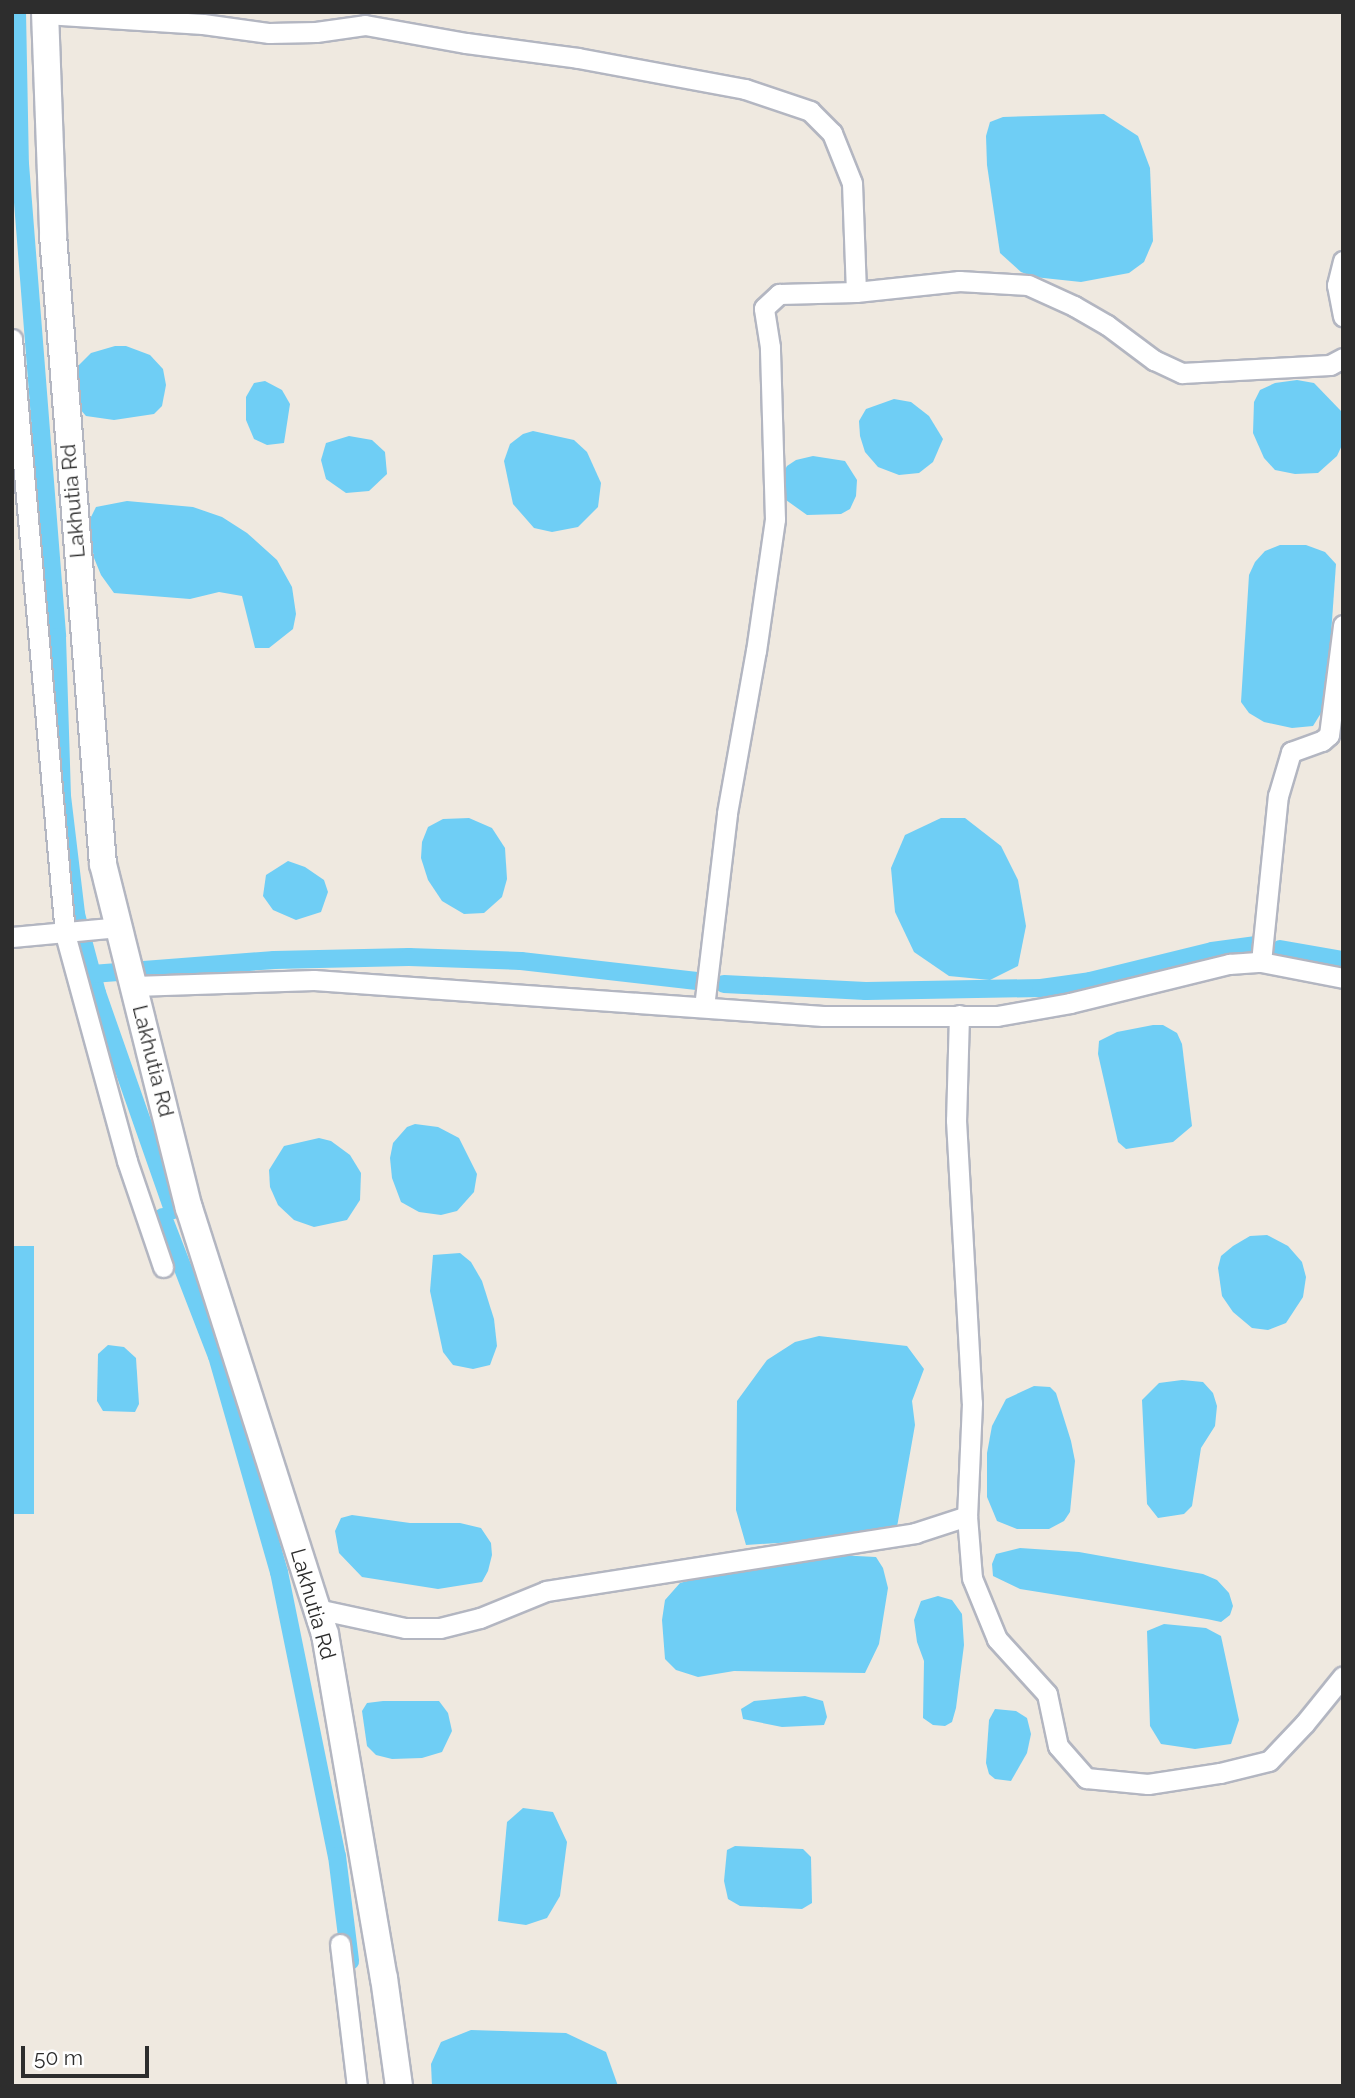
<!DOCTYPE html>
<style>
body{margin:0}
#map{position:relative;width:1355px;height:2098px;overflow:hidden;background:#efe9e0;font-family:Raleway,sans-serif}
div>[style]{position:absolute}
[style*='--x']{left:calc(var(--x)*1px);top:calc(var(--y)*1px);width:calc(var(--w)*1px);rotate:calc(var(--a)*1deg)}
.water>*{inset:0;background:#6fcef5;transform-origin:0 0}
.canal>*{height:18px;margin:-9px;padding:0 9px;transform-origin:9px;border-radius:9px;background:#6fcef5}
.roads{filter:drop-shadow(2px 0 #b3b6c1) drop-shadow(-2px 0 #b3b6c1) drop-shadow(0 2px #b3b6c1) drop-shadow(0 -2px #b3b6c1)}
.street>*{height:19px;margin:-9.5px;padding:0 9.5px;transform-origin:9.5px;border-radius:9.5px;background:#fff}
.secondary>*{height:26px;margin:-13px;padding:0 13px;transform-origin:13px;border-radius:13px;background:#fff}
span{translate:-50% -50%;white-space:nowrap;text-align:center;line-height:1.15;-webkit-text-stroke:6px #fff;paint-order:stroke}
.street-label{font-size:21px;color:#2d2d2d}
.frame{position:absolute;inset:0;border:14px solid #2d2d2d;pointer-events:none}
.scale{position:absolute;left:21px;top:2046px;width:128px;height:32px;box-sizing:border-box;border:4px solid #2d2d2d;border-top:0;padding-left:9px;font-size:21px;line-height:24px;white-space:nowrap;color:#2d2d2d;-webkit-text-stroke:5px #fff;paint-order:stroke}
</style>
<div id="map">
<div class="water">
<div style="clip-path:polygon(1104px 114px,1138px 136px,1150px 168px,1153px 241px,1144px 262px,1129px 273px,1081px 282px,1034px 277px,1021px 272px,1000px 253px,987px 165px,986px 136px,990px 122px,1003px 117px)"></div>
<div style="clip-path:polygon(115px 346px,126px 346px,150px 355px,163px 369px,166px 385px,162px 406px,154px 414px,114px 420px,86px 416px,79px 408px,72px 372px,91px 353px)"></div>
<div style="clip-path:polygon(1297px 380px,1314px 383px,1342px 412px,1343px 443px,1337px 456px,1318px 473px,1295px 474px,1275px 470px,1264px 458px,1253px 433px,1254px 402px,1260px 390px,1275px 383px)"></div>
<div style="clip-path:polygon(265px 381px,282px 390px,290px 404px,284px 443px,267px 445px,254px 439px,246px 420px,246px 397px,254px 383px)"></div>
<div style="clip-path:polygon(894px 399px,911px 402px,929px 416px,943px 439px,933px 462px,919px 473px,899px 475px,878px 467px,865px 452px,860px 436px,859px 421px,866px 409px)"></div>
<div style="clip-path:polygon(533px 431px,574px 440px,587px 452px,601px 483px,598px 507px,578px 527px,552px 532px,534px 528px,513px 504px,504px 461px,510px 444px,523px 434px)"></div>
<div style="clip-path:polygon(349px 436px,372px 440px,385px 452px,387px 474px,369px 491px,346px 493px,326px 479px,321px 460px,326px 443px)"></div>
<div style="clip-path:polygon(813px 456px,845px 461px,857px 480px,856px 496px,850px 509px,841px 514px,807px 515px,786px 500px,781px 477px,787px 466px,796px 460px)"></div>
<div style="clip-path:polygon(127px 501px,193px 507px,222px 517px,247px 533px,277px 560px,292px 587px,296px 614px,293px 629px,269px 648px,255px 648px,242px 596px,219px 592px,190px 599px,114px 593px,101px 575px,94px 558px,88px 523px,96px 507px)"></div>
<div style="clip-path:polygon(1280px 545px,1306px 545px,1325px 552px,1336px 564px,1326px 705px,1313px 726px,1292px 728px,1264px 722px,1249px 713px,1241px 702px,1249px 575px,1255px 562px,1265px 551px)"></div>
<div style="clip-path:polygon(469px 818px,492px 828px,505px 848px,507px 879px,502px 897px,484px 913px,464px 914px,442px 901px,428px 880px,421px 858px,422px 842px,428px 827px,443px 819px)"></div>
<div style="clip-path:polygon(941px 818px,965px 818px,1001px 846px,1018px 880px,1026px 926px,1018px 966px,990px 980px,949px 976px,914px 952px,895px 912px,891px 868px,905px 835px)"></div>
<div style="clip-path:polygon(288px 861px,305px 867px,324px 880px,328px 892px,321px 912px,296px 920px,273px 910px,263px 896px,266px 875px)"></div>
<div style="clip-path:polygon(1153px 1025px,1163px 1025px,1177px 1033px,1182px 1044px,1192px 1126px,1173px 1142px,1126px 1149px,1118px 1142px,1098px 1054px,1099px 1041px,1117px 1032px)"></div>
<div style="clip-path:polygon(415px 1124px,438px 1127px,459px 1138px,477px 1174px,474px 1192px,457px 1211px,441px 1215px,419px 1212px,401px 1202px,392px 1178px,390px 1158px,393px 1143px,407px 1127px)"></div>
<div style="clip-path:polygon(319px 1138px,331px 1141px,350px 1155px,361px 1173px,360px 1200px,347px 1220px,314px 1227px,294px 1220px,278px 1205px,270px 1187px,269px 1170px,284px 1146px)"></div>
<div style="clip-path:polygon(1267px 1235px,1288px 1246px,1302px 1262px,1306px 1277px,1303px 1297px,1286px 1323px,1268px 1330px,1252px 1328px,1233px 1312px,1222px 1296px,1218px 1268px,1221px 1256px,1233px 1246px,1250px 1236px)"></div>
<div style="left:12px;top:1246px;width:22px;height:268px"></div>
<div style="clip-path:polygon(460px 1253px,471px 1262px,482px 1281px,494px 1319px,497px 1346px,490px 1365px,473px 1369px,453px 1365px,443px 1352px,430px 1291px,433px 1255px)"></div>
<div style="clip-path:polygon(819px 1336px,907px 1346px,924px 1369px,912px 1401px,915px 1425px,897px 1527px,857px 1538px,746px 1545px,736px 1510px,737px 1401px,767px 1360px,795px 1342px)"></div>
<div style="clip-path:polygon(108px 1345px,124px 1347px,136px 1358px,139px 1404px,135px 1412px,103px 1411px,97px 1401px,98px 1354px)"></div>
<div style="clip-path:polygon(1182px 1380px,1203px 1382px,1213px 1393px,1217px 1406px,1215px 1426px,1201px 1448px,1192px 1506px,1184px 1514px,1158px 1518px,1147px 1504px,1142px 1400px,1159px 1383px)"></div>
<div style="clip-path:polygon(1034px 1386px,1050px 1387px,1056px 1393px,1071px 1441px,1075px 1461px,1070px 1512px,1064px 1521px,1049px 1529px,1017px 1529px,997px 1521px,987px 1497px,987px 1453px,992px 1426px,1006px 1399px)"></div>
<div style="clip-path:polygon(352px 1515px,410px 1523px,460px 1523px,481px 1528px,491px 1543px,492px 1555px,488px 1571px,482px 1582px,438px 1589px,362px 1577px,339px 1553px,335px 1531px,341px 1518px)"></div>
<div style="clip-path:polygon(1020px 1548px,1079px 1552px,1203px 1574px,1217px 1580px,1229px 1593px,1233px 1606px,1230px 1615px,1221px 1622px,1207px 1619px,1020px 1589px,993px 1576px,992px 1564px,996px 1554px)"></div>
<div style="clip-path:polygon(837px 1555px,876px 1557px,883px 1568px,888px 1588px,879px 1644px,865px 1673px,734px 1671px,698px 1677px,676px 1670px,665px 1659px,662px 1620px,665px 1600px,680px 1583px,724px 1571px)"></div>
<div style="clip-path:polygon(938px 1596px,952px 1600px,962px 1614px,964px 1645px,956px 1708px,952px 1722px,945px 1726px,933px 1725px,923px 1718px,924px 1661px,917px 1642px,914px 1620px,921px 1601px)"></div>
<div style="clip-path:polygon(1164px 1624px,1206px 1628px,1221px 1636px,1239px 1720px,1231px 1744px,1195px 1749px,1161px 1744px,1150px 1726px,1147px 1631px)"></div>
<div style="clip-path:polygon(805px 1696px,823px 1701px,827px 1717px,824px 1725px,782px 1727px,743px 1719px,741px 1709px,754px 1701px)"></div>
<div style="clip-path:polygon(383px 1701px,439px 1701px,448px 1713px,452px 1731px,442px 1752px,422px 1758px,392px 1759px,376px 1755px,367px 1746px,362px 1711px,367px 1703px)"></div>
<div style="clip-path:polygon(995px 1709px,1016px 1711px,1027px 1718px,1031px 1734px,1027px 1753px,1011px 1781px,995px 1779px,989px 1774px,986px 1763px,989px 1720px)"></div>
<div style="clip-path:polygon(523px 1808px,553px 1812px,567px 1842px,560px 1896px,547px 1918px,526px 1925px,498px 1921px,507px 1822px)"></div>
<div style="clip-path:polygon(735px 1846px,803px 1849px,811px 1857px,812px 1903px,802px 1909px,740px 1906px,728px 1899px,724px 1881px,727px 1850px)"></div>
<div style="clip-path:polygon(471px 2030px,566px 2033px,606px 2052px,618px 2086px,432px 2086px,431px 2064px,441px 2042px)"></div>
</div>
<div class="canal">
<div style="--x:17;--y:12;--w:152;--a:88.9"></div>
<div style="--x:20;--y:164;--w:474;--a:85.5"></div>
<div style="--x:57;--y:637;--w:159;--a:88.2"></div>
<div style="--x:62;--y:796;--w:119;--a:83.2"></div>
<div style="--x:76;--y:914;--w:82;--a:75.1"></div>
<div style="--x:97;--y:993;--w:230;--a:70.7"></div>
<div style="--x:1280;--y:949;--w:64;--a:9.9"></div>
<div style="--x:92;--y:974;--w:183;--a:-4.4"></div>
<div style="--x:274;--y:960;--w:135;--a:-1.3"></div>
<div style="--x:409;--y:957;--w:112;--a:2"></div>
<div style="--x:521;--y:961;--w:177;--a:6.5"></div>
<div style="--x:724;--y:984;--w:142;--a:2.8"></div>
<div style="--x:866;--y:991;--w:175;--a:-1"></div>
<div style="--x:1041;--y:988;--w:49;--a:-8.1"></div>
<div style="--x:1090;--y:981;--w:126;--a:-13.8"></div>
<div style="--x:1212;--y:951;--w:43;--a:-7.9"></div>
<div style="--x:163;--y:1217;--w:149;--a:68.8"></div>
<div style="--x:217;--y:1356;--w:225;--a:74"></div>
<div style="--x:279;--y:1572;--w:290;--a:78.5"></div>
<div style="--x:337;--y:1856;--w:106;--a:82.9"></div>
</div>
<div class="roads">
<div class="street">
<div style="--x:45;--y:14;--w:158;--a:3.6"></div>
<div style="--x:203;--y:24;--w:67;--a:7.8"></div>
<div style="--x:269;--y:33;--w:47;--a:-1.2"></div>
<div style="--x:316;--y:32;--w:49;--a:-8.1"></div>
<div style="--x:365;--y:25;--w:103;--a:10.1"></div>
<div style="--x:466;--y:43;--w:113;--a:7.6"></div>
<div style="--x:578;--y:58;--w:170;--a:10.5"></div>
<div style="--x:745;--y:89;--w:69;--a:18.7"></div>
<div style="--x:810;--y:111;--w:31;--a:45"></div>
<div style="--x:832;--y:133;--w:54;--a:68.2"></div>
<div style="--x:852;--y:183;--w:109;--a:87.9"></div>
<div style="--x:1343;--y:261;--w:25;--a:104"></div>
<div style="--x:1337;--y:285;--w:32;--a:79"></div>
<div style="--x:12;--y:339;--w:597;--a:84.91"></div>
<div style="--x:65;--y:934;--w:235;--a:74.7"></div>
<div style="--x:127;--y:1161;--w:112;--a:71.2"></div>
<div style="--x:12;--y:937;--w:107;--a:-5.3"></div>
<div style="--x:1261;--y:962;--w:167;--a:-84.2"></div>
<div style="--x:1278;--y:796;--w:46;--a:-73.5"></div>
<div style="--x:1291;--y:752;--w:33;--a:-20"></div>
<div style="--x:1322;--y:741;--w:9;--a:-41"></div>
<div style="--x:1329;--y:735;--w:111;--a:-82.7"></div>
<div style="--x:134;--y:986;--w:180;--a:-1.9"></div>
<div style="--x:314;--y:980;--w:510;--a:4.05"></div>
<div style="--x:823;--y:1016;--w:174;--a:0"></div>
<div style="--x:997;--y:1016;--w:74;--a:-10.1"></div>
<div style="--x:1070;--y:1003;--w:164;--a:-13.8"></div>
<div style="--x:1229;--y:964;--w:32;--a:-4"></div>
<div style="--x:1261;--y:962;--w:84;--a:11"></div>
<div style="--x:704;--y:1007;--w:195;--a:-83.2"></div>
<div style="--x:727;--y:813;--w:165;--a:-79.9"></div>
<div style="--x:756;--y:651;--w:133;--a:-81.8"></div>
<div style="--x:775;--y:519;--w:172;--a:-91.7"></div>
<div style="--x:770;--y:347;--w:39;--a:-99"></div>
<div style="--x:764;--y:308;--w:21;--a:-43"></div>
<div style="--x:779;--y:294;--w:77;--a:-1.5"></div>
<div style="--x:856;--y:292;--w:104;--a:-6.1"></div>
<div style="--x:959;--y:281;--w:69;--a:3.3"></div>
<div style="--x:1028;--y:285;--w:51;--a:24.5"></div>
<div style="--x:1074;--y:306;--w:38;--a:30"></div>
<div style="--x:1107;--y:325;--w:59;--a:36.7"></div>
<div style="--x:1154;--y:360;--w:31;--a:25"></div>
<div style="--x:1182;--y:373;--w:148;--a:-3.1"></div>
<div style="--x:1330;--y:365;--w:15;--a:-28"></div>
<div style="--x:959;--y:1015;--w:105;--a:91.6"></div>
<div style="--x:956;--y:1120;--w:283;--a:86.8"></div>
<div style="--x:972;--y:1403;--w:113;--a:92.5"></div>
<div style="--x:967;--y:1516;--w:62;--a:85.4"></div>
<div style="--x:972;--y:1578;--w:66;--a:67.7"></div>
<div style="--x:997;--y:1639;--w:74;--a:47.7"></div>
<div style="--x:1047;--y:1694;--w:53;--a:78.1"></div>
<div style="--x:1058;--y:1746;--w:43;--a:48.8"></div>
<div style="--x:1086;--y:1778;--w:62;--a:5.5"></div>
<div style="--x:1148;--y:1784;--w:73;--a:-8.7"></div>
<div style="--x:1220;--y:1773;--w:50;--a:-13.8"></div>
<div style="--x:1269;--y:1761;--w:52;--a:-46.5"></div>
<div style="--x:1305;--y:1723;--w:60;--a:-51"></div>
<div style="--x:317;--y:1609;--w:90;--a:12.2"></div>
<div style="--x:405;--y:1628;--w:35;--a:0"></div>
<div style="--x:440;--y:1628;--w:41;--a:-14"></div>
<div style="--x:480;--y:1618;--w:71;--a:-22.2"></div>
<div style="--x:546;--y:1591;--w:374;--a:-8.9"></div>
<div style="--x:915;--y:1533;--w:55;--a:-18.1"></div>
<div style="--x:340;--y:1944;--w:143;--a:83.2"></div>
</div>
<div class="secondary">
<div style="--x:45;--y:12;--w:223;--a:87.9"></div>
<div style="--x:53;--y:235;--w:631;--a:85.46"></div>
<div style="--x:103;--y:864;--w:355;--a:76"></div>
<div style="--x:189;--y:1208;--w:447;--a:72.3"></div>
<div style="--x:325;--y:1634;--w:349;--a:80.3"></div>
<div style="--x:384;--y:1978;--w:109;--a:82.1"></div>
</div>
</div>
<div class="street-label">
<span style="left:73px;top:501px;rotate:-95deg">Lakhutia Rd</span>
<span style="left:153px;top:1061px;rotate:76deg">Lakhutia Rd</span>
<span style="left:313px;top:1604px;rotate:74deg">Lakhutia Rd</span>
</div>
<div class="frame"></div>
<div class="scale">50 m</div>
</div>
